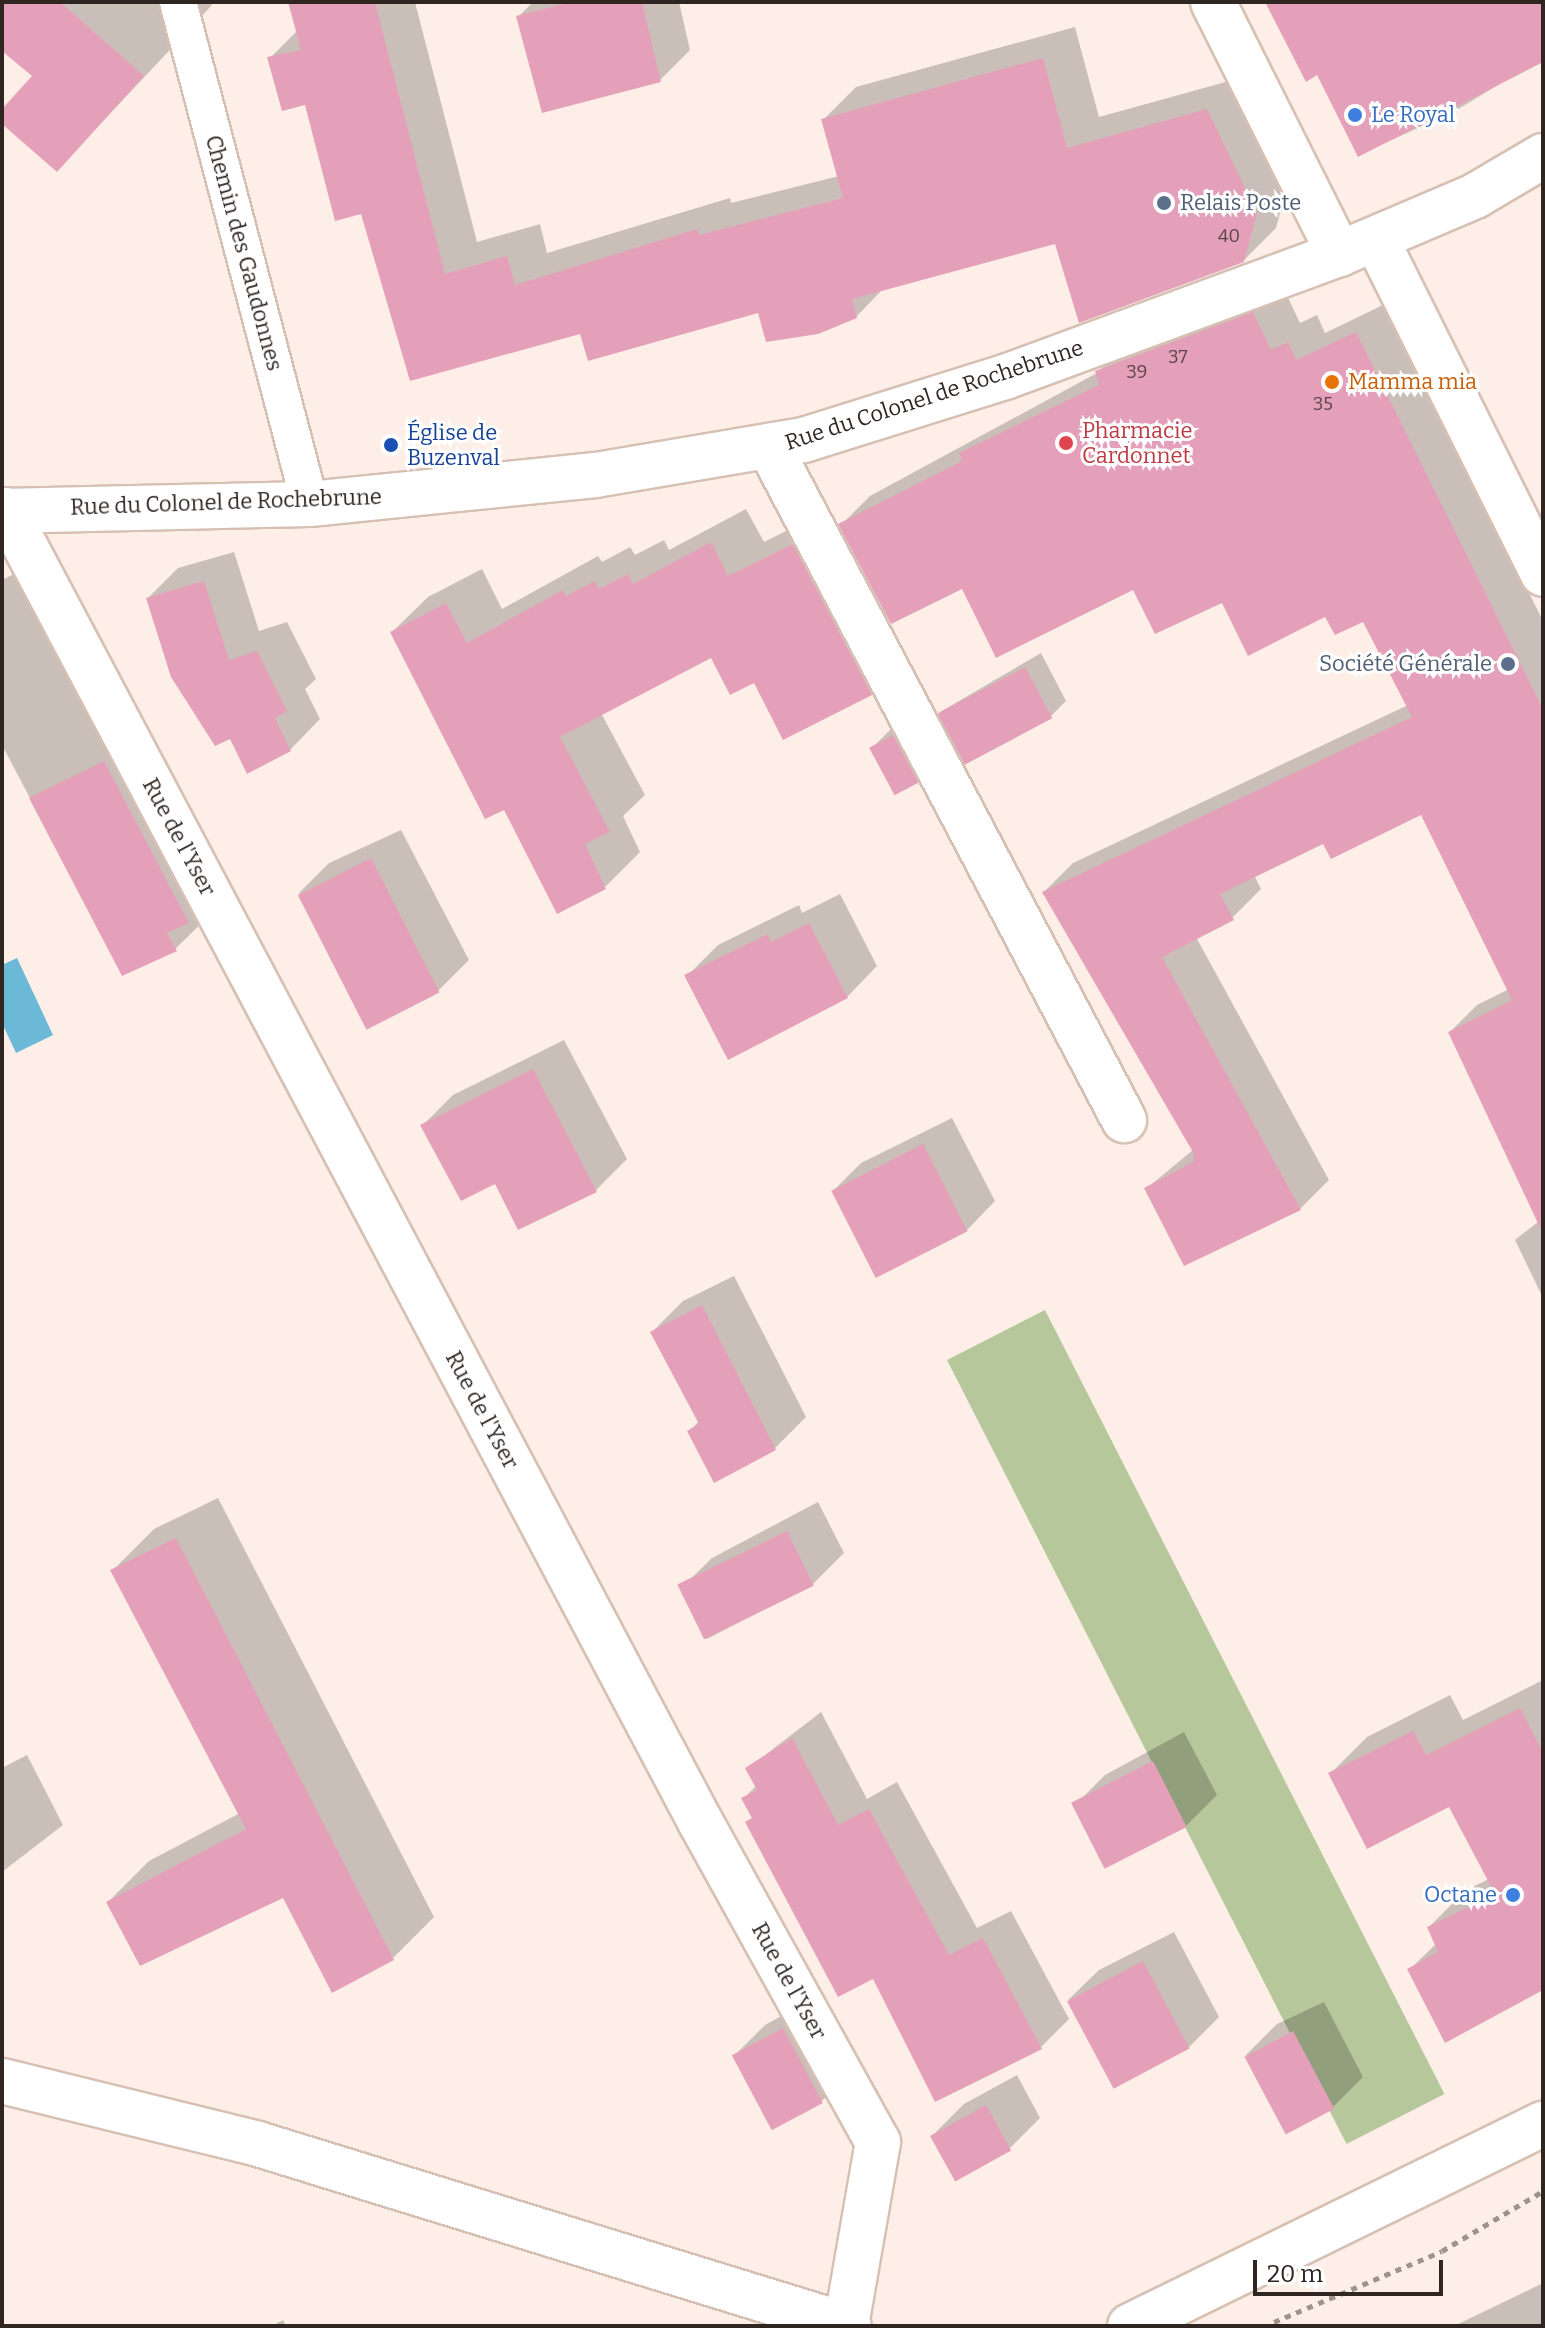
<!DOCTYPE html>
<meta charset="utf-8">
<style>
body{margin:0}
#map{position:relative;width:1545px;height:2328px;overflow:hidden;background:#fdefe7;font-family:Bitter,serif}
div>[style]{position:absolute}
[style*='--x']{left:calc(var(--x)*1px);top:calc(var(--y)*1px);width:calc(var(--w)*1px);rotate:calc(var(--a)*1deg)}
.green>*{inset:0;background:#b7c79c;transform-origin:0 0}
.water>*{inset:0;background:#6cb8d7}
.shadow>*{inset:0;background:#0003}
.building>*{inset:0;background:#e5a0b9;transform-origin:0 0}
.path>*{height:5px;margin-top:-2.5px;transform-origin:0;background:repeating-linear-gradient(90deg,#9e938c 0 6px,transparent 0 12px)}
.roads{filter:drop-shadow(2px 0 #d6c0b3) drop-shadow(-2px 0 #d6c0b3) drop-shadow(0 2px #d6c0b3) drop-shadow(0 -2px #d6c0b3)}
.service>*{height:36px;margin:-18px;padding:0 18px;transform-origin:18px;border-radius:18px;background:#fff}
.minor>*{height:44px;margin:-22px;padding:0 22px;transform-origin:22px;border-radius:22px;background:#fff}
.tertiary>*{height:44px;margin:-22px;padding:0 22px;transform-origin:22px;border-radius:22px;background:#fff}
.secondary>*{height:44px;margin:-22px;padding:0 22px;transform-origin:22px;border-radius:22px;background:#fff}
.dots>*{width:22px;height:22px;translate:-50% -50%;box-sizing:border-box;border:4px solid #fff;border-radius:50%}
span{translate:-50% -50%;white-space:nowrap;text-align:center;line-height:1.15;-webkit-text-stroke:6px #fff;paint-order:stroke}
.number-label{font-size:18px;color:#5c4447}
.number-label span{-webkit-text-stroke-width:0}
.shop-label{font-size:22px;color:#366cbe}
.left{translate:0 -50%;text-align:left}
.right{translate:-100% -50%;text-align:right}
.service-label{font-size:22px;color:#4e5e75}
.street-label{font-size:22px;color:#2f2621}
.food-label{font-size:22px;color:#c56008}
.health-label{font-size:22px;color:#be3a42}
.transit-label{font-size:22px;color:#164399}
.frame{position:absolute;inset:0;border:4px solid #2f2621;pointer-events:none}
.scale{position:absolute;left:1253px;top:2260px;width:190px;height:36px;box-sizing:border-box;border:4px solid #2f2621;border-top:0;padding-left:10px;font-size:24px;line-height:28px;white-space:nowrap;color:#2f2621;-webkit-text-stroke:6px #fff;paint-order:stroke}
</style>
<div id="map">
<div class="green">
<div style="left:1045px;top:1310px;width:880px;height:110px;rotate:63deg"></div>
</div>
<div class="water">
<div style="clip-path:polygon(17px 958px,53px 1035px,16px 1053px,2px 1023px,2px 965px)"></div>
</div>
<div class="shadow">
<div style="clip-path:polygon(2px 2px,208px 2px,212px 5px,57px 170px,2px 121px,35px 76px,2px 48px)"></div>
<div style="clip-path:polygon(291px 2px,415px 2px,477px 242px,540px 224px,547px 253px,730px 198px,731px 203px,839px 176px,823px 120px,856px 87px,1075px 27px,1099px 117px,1240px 78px,1289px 179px,1276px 228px,1243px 261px,1056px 241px,884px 288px,856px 317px,760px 310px,581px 332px,412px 379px,362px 212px,306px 103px,270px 58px,298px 30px)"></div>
<div style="clip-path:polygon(533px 2px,679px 2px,690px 50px,660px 80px,518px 17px)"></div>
<div style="clip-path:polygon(1267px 2px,1543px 2px,1543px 58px,1455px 111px,1359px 155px,1318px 72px)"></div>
<div style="clip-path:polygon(1282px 285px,1300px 323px,1317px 315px,1325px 333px,1385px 304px,1543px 621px,1543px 886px,1422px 812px,1324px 841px,1254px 875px,1261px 889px,1232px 918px,1196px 937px,1329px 1180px,1300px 1209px,1147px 1188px,1193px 1150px,1044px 892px,1073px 863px,1408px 705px,1364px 620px,1134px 587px,963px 586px,841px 525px,870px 496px,1097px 373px,1126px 342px)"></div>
<div style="clip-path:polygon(746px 509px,764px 542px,828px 510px,906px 658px,871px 693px,755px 680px,712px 656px,601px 713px,645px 795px,623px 816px,640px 852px,605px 887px,505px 807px,392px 632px,428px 597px,482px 569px,502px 609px,598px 556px,602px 562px,630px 547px,635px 555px,664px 540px,669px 550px)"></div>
<div style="clip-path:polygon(234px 552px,259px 631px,287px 622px,316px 679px,305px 689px,320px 719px,290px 750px,231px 736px,148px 598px,178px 568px)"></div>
<div style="clip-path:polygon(44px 559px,205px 920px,175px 949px,123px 974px,2px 745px,2px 580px)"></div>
<div style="clip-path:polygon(1041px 653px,1066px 701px,1051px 716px,940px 712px)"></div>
<div style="clip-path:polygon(903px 717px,948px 751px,917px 782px,872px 748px)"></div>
<div style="clip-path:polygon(401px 830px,469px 960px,439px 990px,367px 1025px,299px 893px,329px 863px)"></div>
<div style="clip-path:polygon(840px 894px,877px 966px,847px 997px,687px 976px,718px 945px,799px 905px,802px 913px)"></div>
<div style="clip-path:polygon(1543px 972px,1543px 1164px,1450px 1032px,1477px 1005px)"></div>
<div style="clip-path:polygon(564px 1040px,627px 1159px,596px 1190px,519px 1228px,495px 1182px,422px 1126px,453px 1095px)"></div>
<div style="clip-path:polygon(952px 1118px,995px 1201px,967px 1230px,833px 1191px,861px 1163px)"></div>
<div style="clip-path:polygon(1543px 1218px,1543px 1298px,1515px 1240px)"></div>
<div style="clip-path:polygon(734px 1276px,806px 1417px,775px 1448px,690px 1431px,699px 1421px,652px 1332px,683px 1301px)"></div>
<div style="clip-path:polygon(218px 1498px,434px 1917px,393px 1958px,283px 1896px,108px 1902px,149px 1861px,240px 1813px,113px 1570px,154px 1529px)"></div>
<div style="clip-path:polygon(818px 1502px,844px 1553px,813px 1584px,707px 1639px,681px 1588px,712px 1558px)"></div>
<div style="clip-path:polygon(1543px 1680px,1543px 1988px,1410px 1969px,1437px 1943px,1429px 1927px,1466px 1890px,1489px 1879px,1450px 1804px,1330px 1774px,1367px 1737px,1450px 1695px,1463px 1720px)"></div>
<div style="clip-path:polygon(821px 1712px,867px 1799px,897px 1782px,977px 1928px,1011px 1911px,1069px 2019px,1041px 2047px,874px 1976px,747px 1823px,754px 1816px,743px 1799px,757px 1785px,747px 1769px)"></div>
<div style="clip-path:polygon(1184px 1732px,1217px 1795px,1186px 1826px,1074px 1806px,1105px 1775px)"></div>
<div style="clip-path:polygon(27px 1755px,63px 1825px,2px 1872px,2px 1768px)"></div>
<div style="clip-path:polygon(1174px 1932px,1219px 2017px,1188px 2048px,1068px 2000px,1099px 1970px)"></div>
<div style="clip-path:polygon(814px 1998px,852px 2070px,822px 2101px,734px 2056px,765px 2025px)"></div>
<div style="clip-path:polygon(1324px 2002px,1363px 2077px,1332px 2108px,1246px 2055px,1277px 2024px)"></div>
<div style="clip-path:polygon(1017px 2075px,1040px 2118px,1009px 2149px,933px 2135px,964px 2104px)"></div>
<div style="clip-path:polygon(1543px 2283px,1543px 2326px,1454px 2326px)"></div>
<div style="clip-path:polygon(283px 2320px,286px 2326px,272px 2326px)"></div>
</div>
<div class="building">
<div style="clip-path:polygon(2px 2px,60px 2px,144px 76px,57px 172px,2px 124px,2px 109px,32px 76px,2px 51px)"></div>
<div style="clip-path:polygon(288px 2px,375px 2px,445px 274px,507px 256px,515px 285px,697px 229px,699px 235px,843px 198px,821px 119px,1043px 58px,1067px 148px,1207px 109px,1257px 213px,1244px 262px,1079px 323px,1055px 244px,852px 299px,857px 318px,818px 334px,766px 342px,758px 313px,588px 361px,580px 334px,410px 381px,361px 214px,335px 221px,305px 105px,282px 111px,267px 57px,301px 50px)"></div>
<div style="clip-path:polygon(571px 2px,642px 2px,661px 82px,542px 113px,516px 16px)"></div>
<div style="clip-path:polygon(1265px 2px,1543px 2px,1543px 62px,1358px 157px,1317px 75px,1306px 82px)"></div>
<div style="clip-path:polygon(1253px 312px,1271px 350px,1288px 342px,1296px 360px,1356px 332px,1543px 709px,1543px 1234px,1448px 1032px,1512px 1000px,1421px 815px,1331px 859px,1323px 844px,1220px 894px,1234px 920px,1162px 957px,1301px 1210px,1184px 1266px,1144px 1188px,1193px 1162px,1194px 1154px,1042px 892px,1412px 717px,1363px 622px,1335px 635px,1325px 617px,1248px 656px,1222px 603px,1155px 634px,1133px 590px,996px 658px,962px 589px,891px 624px,838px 524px,962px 461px,959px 453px,1099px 385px,1095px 371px)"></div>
<div style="clip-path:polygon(711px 542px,728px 576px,793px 544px,872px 695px,783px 740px,754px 683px,730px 695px,711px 658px,560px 737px,610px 832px,585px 844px,606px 889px,557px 914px,504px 810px,485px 819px,390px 632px,446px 603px,467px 643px,563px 590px,566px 596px,595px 581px,599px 589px,628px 574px,633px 584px)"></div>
<div style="clip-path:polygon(204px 581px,229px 660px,257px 651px,287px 711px,275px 718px,291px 751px,247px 774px,230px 739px,215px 746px,171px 677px,146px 598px)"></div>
<div style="left:1025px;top:667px;width:58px;height:99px;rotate:62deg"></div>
<div style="left:893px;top:735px;width:54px;height:27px;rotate:62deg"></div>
<div style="clip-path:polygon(104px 761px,189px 923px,167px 933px,177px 951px,122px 976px,29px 798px)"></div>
<div style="left:371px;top:858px;width:151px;height:82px;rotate:63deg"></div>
<div style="clip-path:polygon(809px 923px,848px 998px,728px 1060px,684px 975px,768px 934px,771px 942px)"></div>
<div style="clip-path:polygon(533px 1069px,597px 1192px,518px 1230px,495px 1184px,461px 1201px,420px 1125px)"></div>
<div style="left:923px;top:1144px;width:98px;height:103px;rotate:63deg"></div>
<div style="clip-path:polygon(702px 1305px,776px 1450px,714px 1483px,687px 1431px,699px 1424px,650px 1332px)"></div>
<div style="left:787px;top:1531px;width:61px;height:122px;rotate:64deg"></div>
<div style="clip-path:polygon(176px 1538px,394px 1960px,332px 1993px,283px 1898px,140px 1966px,106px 1902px,246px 1829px,110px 1570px)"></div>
<div style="clip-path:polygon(1520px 1708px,1543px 1753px,1543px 1990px,1445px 2043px,1407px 1969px,1438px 1952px,1427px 1927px,1495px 1894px,1449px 1807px,1367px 1849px,1328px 1773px,1413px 1731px,1426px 1755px)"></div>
<div style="clip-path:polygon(792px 1738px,838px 1825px,869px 1809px,949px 1955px,983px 1938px,1042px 2049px,935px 2102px,873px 1979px,838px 1997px,745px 1822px,752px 1818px,741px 1798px,757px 1790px,745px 1768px)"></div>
<div style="left:1153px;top:1761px;width:74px;height:92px;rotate:63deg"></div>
<div style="left:1143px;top:1961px;width:99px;height:86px;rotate:62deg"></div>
<div style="left:783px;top:2028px;width:85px;height:58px;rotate:62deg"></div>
<div style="left:1293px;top:2031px;width:88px;height:55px;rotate:62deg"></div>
<div style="left:986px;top:2105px;width:52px;height:64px;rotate:61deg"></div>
</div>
<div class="path">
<div style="--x:1274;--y:2322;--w:182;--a:-22.9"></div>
<div style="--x:1442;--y:2251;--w:117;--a:-30.7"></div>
</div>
<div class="roads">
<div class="service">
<div style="--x:178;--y:2;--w:519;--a:75.27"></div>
</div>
<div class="minor">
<div style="--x:1213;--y:2;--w:282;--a:63.4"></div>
<div style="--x:769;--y:446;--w:762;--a:62.22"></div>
<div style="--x:6;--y:510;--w:1486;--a:62.11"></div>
<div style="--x:701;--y:1823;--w:365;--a:61"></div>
<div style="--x:878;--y:2142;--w:187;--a:99.9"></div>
</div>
<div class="tertiary">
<div style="--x:1376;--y:239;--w:374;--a:63.5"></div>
<div style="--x:2;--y:511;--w:308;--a:-1.3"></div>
<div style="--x:310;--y:504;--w:287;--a:-5.8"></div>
<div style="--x:596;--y:475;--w:211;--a:-9.6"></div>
<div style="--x:804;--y:440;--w:211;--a:-17.4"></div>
<div style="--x:1005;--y:377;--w:356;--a:-20.2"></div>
<div style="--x:1339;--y:254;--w:148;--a:-23.1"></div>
<div style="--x:1475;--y:196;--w:79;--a:-30.5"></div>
</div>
<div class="secondary">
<div style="--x:2;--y:2081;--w:264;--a:13.8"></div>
<div style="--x:258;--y:2144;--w:618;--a:17.12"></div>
<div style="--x:1130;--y:2326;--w:460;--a:-26.1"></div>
</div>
</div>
<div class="dots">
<div style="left:1355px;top:115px;background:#3f7fe0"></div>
<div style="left:1164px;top:203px;background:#5c6f8a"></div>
<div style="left:1332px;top:382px;background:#e8710a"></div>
<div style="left:1066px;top:443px;background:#e0444e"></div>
<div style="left:391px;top:445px;background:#1a4fb4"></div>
<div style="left:1508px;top:664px;background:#5c6f8a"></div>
<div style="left:1513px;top:1895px;background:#3f7fe0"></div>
</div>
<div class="number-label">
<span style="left:1229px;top:236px">40</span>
<span style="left:1178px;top:357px">37</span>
<span style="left:1137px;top:372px">39</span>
<span style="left:1323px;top:404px">35</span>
</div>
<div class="shop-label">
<span class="left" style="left:1371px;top:115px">Le Royal</span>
<span class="right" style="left:1497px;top:1895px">Octane</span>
</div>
<div class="service-label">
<span class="left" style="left:1180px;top:203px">Relais Poste</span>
<span class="right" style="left:1492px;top:664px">Société Générale</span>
</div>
<div class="street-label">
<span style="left:244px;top:253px;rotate:75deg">Chemin des Gaudonnes</span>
<span style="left:934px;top:395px;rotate:-18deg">Rue du Colonel de Rochebrune</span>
<span style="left:226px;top:502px;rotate:-2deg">Rue du Colonel de Rochebrune</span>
<span style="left:179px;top:837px;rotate:62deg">Rue de l'Yser</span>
<span style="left:482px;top:1410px;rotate:62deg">Rue de l'Yser</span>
<span style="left:789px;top:1981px;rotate:61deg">Rue de l'Yser</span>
</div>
<div class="food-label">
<span class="left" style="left:1348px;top:382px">Mamma mia</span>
</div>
<div class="health-label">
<span class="left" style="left:1082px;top:443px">Pharmacie<br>Cardonnet</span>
</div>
<div class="transit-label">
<span class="left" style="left:407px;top:445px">Église de<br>Buzenval</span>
</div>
<div class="frame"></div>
<div class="scale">20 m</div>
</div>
